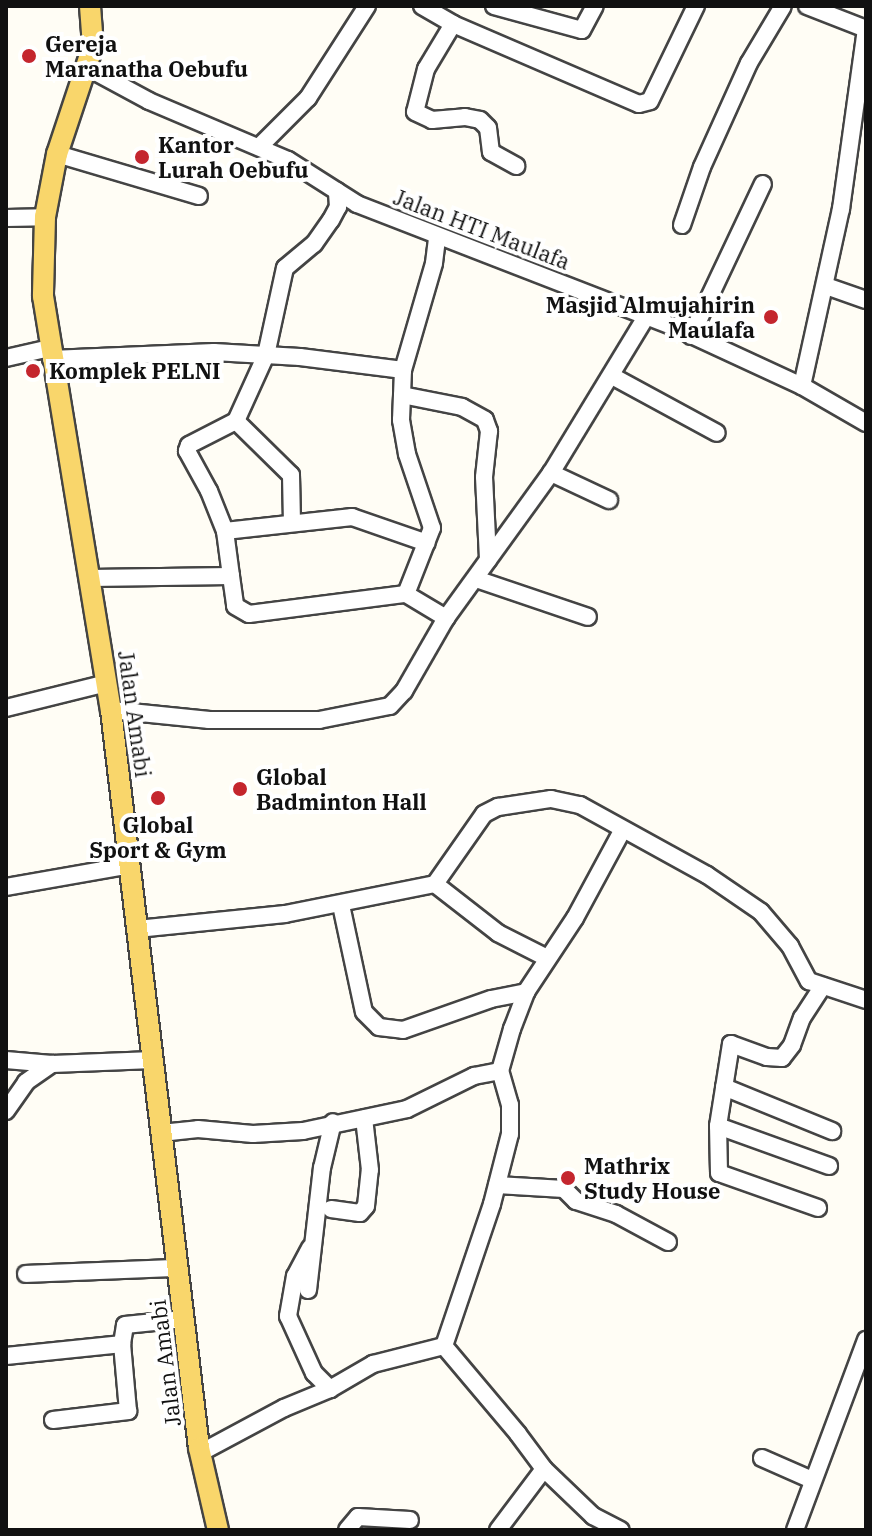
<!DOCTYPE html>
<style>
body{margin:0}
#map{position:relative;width:872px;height:1536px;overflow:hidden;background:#fffdf5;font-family:"IBM Plex Serif",serif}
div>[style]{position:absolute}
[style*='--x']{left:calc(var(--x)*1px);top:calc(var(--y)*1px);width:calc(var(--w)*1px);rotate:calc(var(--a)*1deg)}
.roads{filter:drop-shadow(2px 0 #444) drop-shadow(-2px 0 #444) drop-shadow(0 2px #444) drop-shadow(0 -2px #444)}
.minor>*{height:16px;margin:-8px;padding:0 8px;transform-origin:8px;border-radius:8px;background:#fff}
.major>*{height:20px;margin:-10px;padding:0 10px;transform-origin:10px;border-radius:10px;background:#f9d66b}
.dots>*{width:22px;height:22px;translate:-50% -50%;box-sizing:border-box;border:4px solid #fff;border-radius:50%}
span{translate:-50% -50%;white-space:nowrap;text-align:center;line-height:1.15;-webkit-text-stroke:8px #fff;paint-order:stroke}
.poi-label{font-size:22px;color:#111;font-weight:700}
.left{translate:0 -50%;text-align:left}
.right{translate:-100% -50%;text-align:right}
.street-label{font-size:22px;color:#111}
.frame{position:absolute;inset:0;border:8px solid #111;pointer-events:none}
</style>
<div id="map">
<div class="roads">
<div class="minor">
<div style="--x:422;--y:6;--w:36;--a:30"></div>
<div style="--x:453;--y:24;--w:202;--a:23.3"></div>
<div style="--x:639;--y:104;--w:11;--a:-15"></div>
<div style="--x:650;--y:101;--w:106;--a:-64.2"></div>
<div style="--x:494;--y:6;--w:91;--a:15.3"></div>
<div style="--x:582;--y:30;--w:27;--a:-62"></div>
<div style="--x:807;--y:6;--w:63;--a:21.3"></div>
<div style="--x:453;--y:24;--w:52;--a:121"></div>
<div style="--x:426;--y:69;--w:44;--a:104.3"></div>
<div style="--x:415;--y:112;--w:19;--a:25"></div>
<div style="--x:432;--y:120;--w:33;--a:-5"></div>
<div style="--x:465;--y:117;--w:15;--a:11"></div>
<div style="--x:480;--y:120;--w:11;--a:45"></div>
<div style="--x:488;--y:128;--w:24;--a:83"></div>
<div style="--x:491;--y:152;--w:29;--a:29"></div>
<div style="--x:88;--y:68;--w:69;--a:28.4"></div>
<div style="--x:149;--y:101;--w:151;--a:23"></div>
<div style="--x:288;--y:160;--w:82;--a:32.5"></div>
<div style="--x:357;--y:204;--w:338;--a:21.2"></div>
<div style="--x:672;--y:326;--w:143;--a:24.8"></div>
<div style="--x:802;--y:386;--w:74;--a:30"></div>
<div style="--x:260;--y:146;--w:68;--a:-45"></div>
<div style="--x:308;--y:98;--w:109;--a:-57.3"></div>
<div style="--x:57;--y:154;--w:148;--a:16.5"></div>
<div style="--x:6;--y:218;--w:39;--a:-1"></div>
<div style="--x:682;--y:225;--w:61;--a:-71"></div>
<div style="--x:702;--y:167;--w:114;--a:-65.7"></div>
<div style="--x:749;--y:63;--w:66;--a:-59.2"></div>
<div style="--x:826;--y:286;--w:42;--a:19.3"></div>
<div style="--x:691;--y:336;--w:168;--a:-64.7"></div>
<div style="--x:6;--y:358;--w:45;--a:-12.8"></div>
<div style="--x:51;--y:359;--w:163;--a:-2.5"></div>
<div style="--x:214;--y:352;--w:86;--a:3.3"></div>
<div style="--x:300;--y:357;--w:104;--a:7.2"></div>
<div style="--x:612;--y:376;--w:119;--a:28.5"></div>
<div style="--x:802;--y:386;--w:181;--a:-77.6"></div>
<div style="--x:841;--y:209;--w:183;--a:-82.1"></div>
<div style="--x:402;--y:395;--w:61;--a:11.3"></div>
<div style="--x:462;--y:407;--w:26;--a:29"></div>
<div style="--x:485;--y:420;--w:12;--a:70"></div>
<div style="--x:489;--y:431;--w:46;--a:96.2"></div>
<div style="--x:484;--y:477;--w:83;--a:87.2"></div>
<div style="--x:236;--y:421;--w:77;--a:44.5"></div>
<div style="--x:291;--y:475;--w:47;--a:88.8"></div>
<div style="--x:551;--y:473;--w:64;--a:25"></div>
<div style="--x:225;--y:531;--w:128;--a:-6.3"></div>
<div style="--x:352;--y:517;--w:79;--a:19.1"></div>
<div style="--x:231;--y:576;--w:45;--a:-97.6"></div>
<div style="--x:225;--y:531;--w:43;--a:-111.8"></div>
<div style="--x:209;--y:491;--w:46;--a:-118.8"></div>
<div style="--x:187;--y:451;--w:6;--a:-72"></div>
<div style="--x:189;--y:445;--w:53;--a:-27.1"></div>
<div style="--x:236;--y:421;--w:72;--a:-65.6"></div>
<div style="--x:266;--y:355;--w:89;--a:-77.7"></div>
<div style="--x:285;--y:268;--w:38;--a:-40"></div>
<div style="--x:314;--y:244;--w:29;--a:-55"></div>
<div style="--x:331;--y:220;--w:15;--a:-62"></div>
<div style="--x:338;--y:207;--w:16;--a:-94"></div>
<div style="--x:90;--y:578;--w:141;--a:-0.8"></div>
<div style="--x:231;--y:576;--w:30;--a:82"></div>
<div style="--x:235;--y:606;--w:16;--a:30"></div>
<div style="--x:249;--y:614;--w:158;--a:-7.3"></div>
<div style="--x:406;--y:594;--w:71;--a:-68.5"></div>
<div style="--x:432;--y:528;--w:78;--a:-108.7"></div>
<div style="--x:407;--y:454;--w:35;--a:-100"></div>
<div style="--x:401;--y:420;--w:50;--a:-87.7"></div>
<div style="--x:403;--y:370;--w:111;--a:-73.8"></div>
<div style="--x:434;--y:263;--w:25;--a:-83"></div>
<div style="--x:476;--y:579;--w:118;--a:18.7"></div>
<div style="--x:406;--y:594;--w:47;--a:31"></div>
<div style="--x:6;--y:708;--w:104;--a:-13.9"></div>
<div style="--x:111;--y:710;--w:99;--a:5.8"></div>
<div style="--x:209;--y:720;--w:110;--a:0"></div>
<div style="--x:319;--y:720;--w:72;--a:-11.2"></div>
<div style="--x:390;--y:706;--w:21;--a:-47"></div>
<div style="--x:404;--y:691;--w:84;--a:-60.1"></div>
<div style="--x:446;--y:618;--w:179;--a:-54.1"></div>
<div style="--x:551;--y:473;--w:183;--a:-58.7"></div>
<div style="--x:6;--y:887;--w:127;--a:-10"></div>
<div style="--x:341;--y:905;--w:109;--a:77.9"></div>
<div style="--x:364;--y:1012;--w:21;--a:45"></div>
<div style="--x:379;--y:1027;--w:24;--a:7"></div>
<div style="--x:403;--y:1030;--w:93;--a:-19.4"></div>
<div style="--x:491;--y:999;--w:36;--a:-11"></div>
<div style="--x:137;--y:929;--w:149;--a:-5.8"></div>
<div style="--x:285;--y:914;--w:153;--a:-11.3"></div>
<div style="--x:547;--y:958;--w:55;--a:-153"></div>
<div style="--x:498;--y:933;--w:80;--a:-142.1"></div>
<div style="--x:435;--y:884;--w:85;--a:-55"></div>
<div style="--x:484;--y:814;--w:16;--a:-27"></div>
<div style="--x:498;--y:807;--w:54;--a:-8.6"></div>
<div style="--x:551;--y:799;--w:30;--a:12"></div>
<div style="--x:580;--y:805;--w:145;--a:28.9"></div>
<div style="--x:707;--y:875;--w:65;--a:34.4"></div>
<div style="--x:761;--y:912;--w:45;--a:49.5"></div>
<div style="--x:790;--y:946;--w:40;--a:62"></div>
<div style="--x:809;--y:981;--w:60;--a:18.4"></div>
<div style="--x:6;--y:1060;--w:46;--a:5"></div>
<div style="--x:724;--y:1087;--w:117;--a:22.2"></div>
<div style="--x:6;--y:1111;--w:35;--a:-55"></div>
<div style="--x:26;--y:1082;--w:32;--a:-35"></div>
<div style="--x:52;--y:1064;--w:101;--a:-2.3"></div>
<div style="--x:718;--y:1126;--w:118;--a:19.8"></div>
<div style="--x:161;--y:1133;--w:37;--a:-6"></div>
<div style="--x:198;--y:1129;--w:55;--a:5.2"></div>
<div style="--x:253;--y:1134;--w:50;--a:-3.4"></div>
<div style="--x:303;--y:1131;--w:106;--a:-11.9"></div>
<div style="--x:407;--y:1109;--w:75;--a:-26.2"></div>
<div style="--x:474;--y:1076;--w:26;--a:-11"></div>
<div style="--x:497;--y:1185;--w:67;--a:3.4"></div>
<div style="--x:564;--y:1189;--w:17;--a:45"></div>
<div style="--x:576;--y:1201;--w:42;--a:18"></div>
<div style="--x:616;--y:1214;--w:59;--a:28.3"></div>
<div style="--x:818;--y:1208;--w:105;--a:-160.5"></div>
<div style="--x:719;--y:1173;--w:47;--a:-91.2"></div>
<div style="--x:718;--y:1126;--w:83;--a:-81"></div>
<div style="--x:731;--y:1044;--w:38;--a:20"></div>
<div style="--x:767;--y:1057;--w:15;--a:4"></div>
<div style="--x:782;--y:1058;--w:16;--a:-52"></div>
<div style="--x:792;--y:1045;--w:29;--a:-70"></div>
<div style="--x:802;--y:1018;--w:38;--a:-57"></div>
<div style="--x:331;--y:1209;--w:29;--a:8"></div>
<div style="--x:360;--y:1213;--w:9;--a:-49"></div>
<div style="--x:366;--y:1206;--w:36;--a:-84"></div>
<div style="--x:370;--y:1170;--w:52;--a:-96.6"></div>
<div style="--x:310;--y:1248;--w:32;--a:118"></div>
<div style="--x:295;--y:1276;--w:41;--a:99.9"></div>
<div style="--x:288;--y:1316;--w:63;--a:65.5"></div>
<div style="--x:314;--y:1373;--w:23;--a:45"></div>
<div style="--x:26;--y:1274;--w:152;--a:-2.3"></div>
<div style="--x:308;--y:1290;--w:123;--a:-83.5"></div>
<div style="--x:322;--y:1168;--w:47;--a:-76.6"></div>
<div style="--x:444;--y:1346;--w:115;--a:49.9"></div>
<div style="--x:518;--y:1434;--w:44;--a:53.4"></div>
<div style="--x:544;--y:1469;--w:68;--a:43.8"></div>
<div style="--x:593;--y:1516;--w:31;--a:27"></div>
<div style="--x:6;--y:1356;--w:117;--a:-5.9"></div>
<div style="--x:122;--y:1344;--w:19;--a:-81"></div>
<div style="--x:125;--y:1325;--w:59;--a:-5.8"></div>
<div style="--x:53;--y:1420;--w:76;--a:-6.8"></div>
<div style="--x:128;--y:1411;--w:67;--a:-95.1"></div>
<div style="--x:200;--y:1453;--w:95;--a:-28.2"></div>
<div style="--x:284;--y:1408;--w:50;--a:-22.4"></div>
<div style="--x:330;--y:1389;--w:50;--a:-30.2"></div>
<div style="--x:373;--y:1364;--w:73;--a:-14.2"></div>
<div style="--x:444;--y:1346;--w:150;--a:-71.3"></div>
<div style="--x:492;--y:1204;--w:72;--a:-75.6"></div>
<div style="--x:510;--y:1134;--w:29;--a:-90"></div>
<div style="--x:510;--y:1105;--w:35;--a:-106"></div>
<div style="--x:500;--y:1071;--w:44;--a:-74.1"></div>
<div style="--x:512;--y:1029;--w:40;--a:-69"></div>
<div style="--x:526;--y:992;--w:89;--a:-56.5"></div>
<div style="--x:575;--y:918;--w:99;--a:-61.6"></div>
<div style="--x:762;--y:1458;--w:55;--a:23.7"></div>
<div style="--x:347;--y:1530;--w:17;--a:-50"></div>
<div style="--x:358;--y:1517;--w:52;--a:3.3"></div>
<div style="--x:498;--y:1530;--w:76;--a:-53"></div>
<div style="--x:795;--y:1530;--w:203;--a:-69.5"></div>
</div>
<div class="major">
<div style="--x:90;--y:6;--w:40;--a:85.7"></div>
<div style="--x:93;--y:46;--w:114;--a:108.4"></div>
<div style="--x:57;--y:154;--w:64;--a:100.8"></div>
<div style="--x:45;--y:217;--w:79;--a:91.5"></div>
<div style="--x:43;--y:296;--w:420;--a:80.7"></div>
<div style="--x:111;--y:710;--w:743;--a:83.2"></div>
<div style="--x:199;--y:1448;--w:84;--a:77"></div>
</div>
</div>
<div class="dots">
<div style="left:29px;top:56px;background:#c4262e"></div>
<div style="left:142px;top:157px;background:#c4262e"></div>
<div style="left:771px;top:317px;background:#c4262e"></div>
<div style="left:33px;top:371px;background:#c4262e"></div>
<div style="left:240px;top:789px;background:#c4262e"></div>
<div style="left:158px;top:798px;background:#c4262e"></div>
<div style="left:568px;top:1178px;background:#c4262e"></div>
</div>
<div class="poi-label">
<span class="left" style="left:45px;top:56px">Gereja<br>Maranatha Oebufu</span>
<span class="left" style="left:158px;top:157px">Kantor<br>Lurah Oebufu</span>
<span class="right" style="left:755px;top:317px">Masjid Almujahirin<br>Maulafa</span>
<span class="left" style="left:49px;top:371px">Komplek PELNI</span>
<span class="left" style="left:256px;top:789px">Global<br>Badminton Hall</span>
<span style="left:158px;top:837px">Global<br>Sport &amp; Gym</span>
<span class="left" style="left:584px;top:1178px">Mathrix<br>Study House</span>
</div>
<div class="street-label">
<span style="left:482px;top:229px;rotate:21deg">Jalan HTI Maulafa</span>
<span style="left:135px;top:714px;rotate:82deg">Jalan Amabi</span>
<span style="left:165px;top:1363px;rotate:-97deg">Jalan Amabi</span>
</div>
<div class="frame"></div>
</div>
